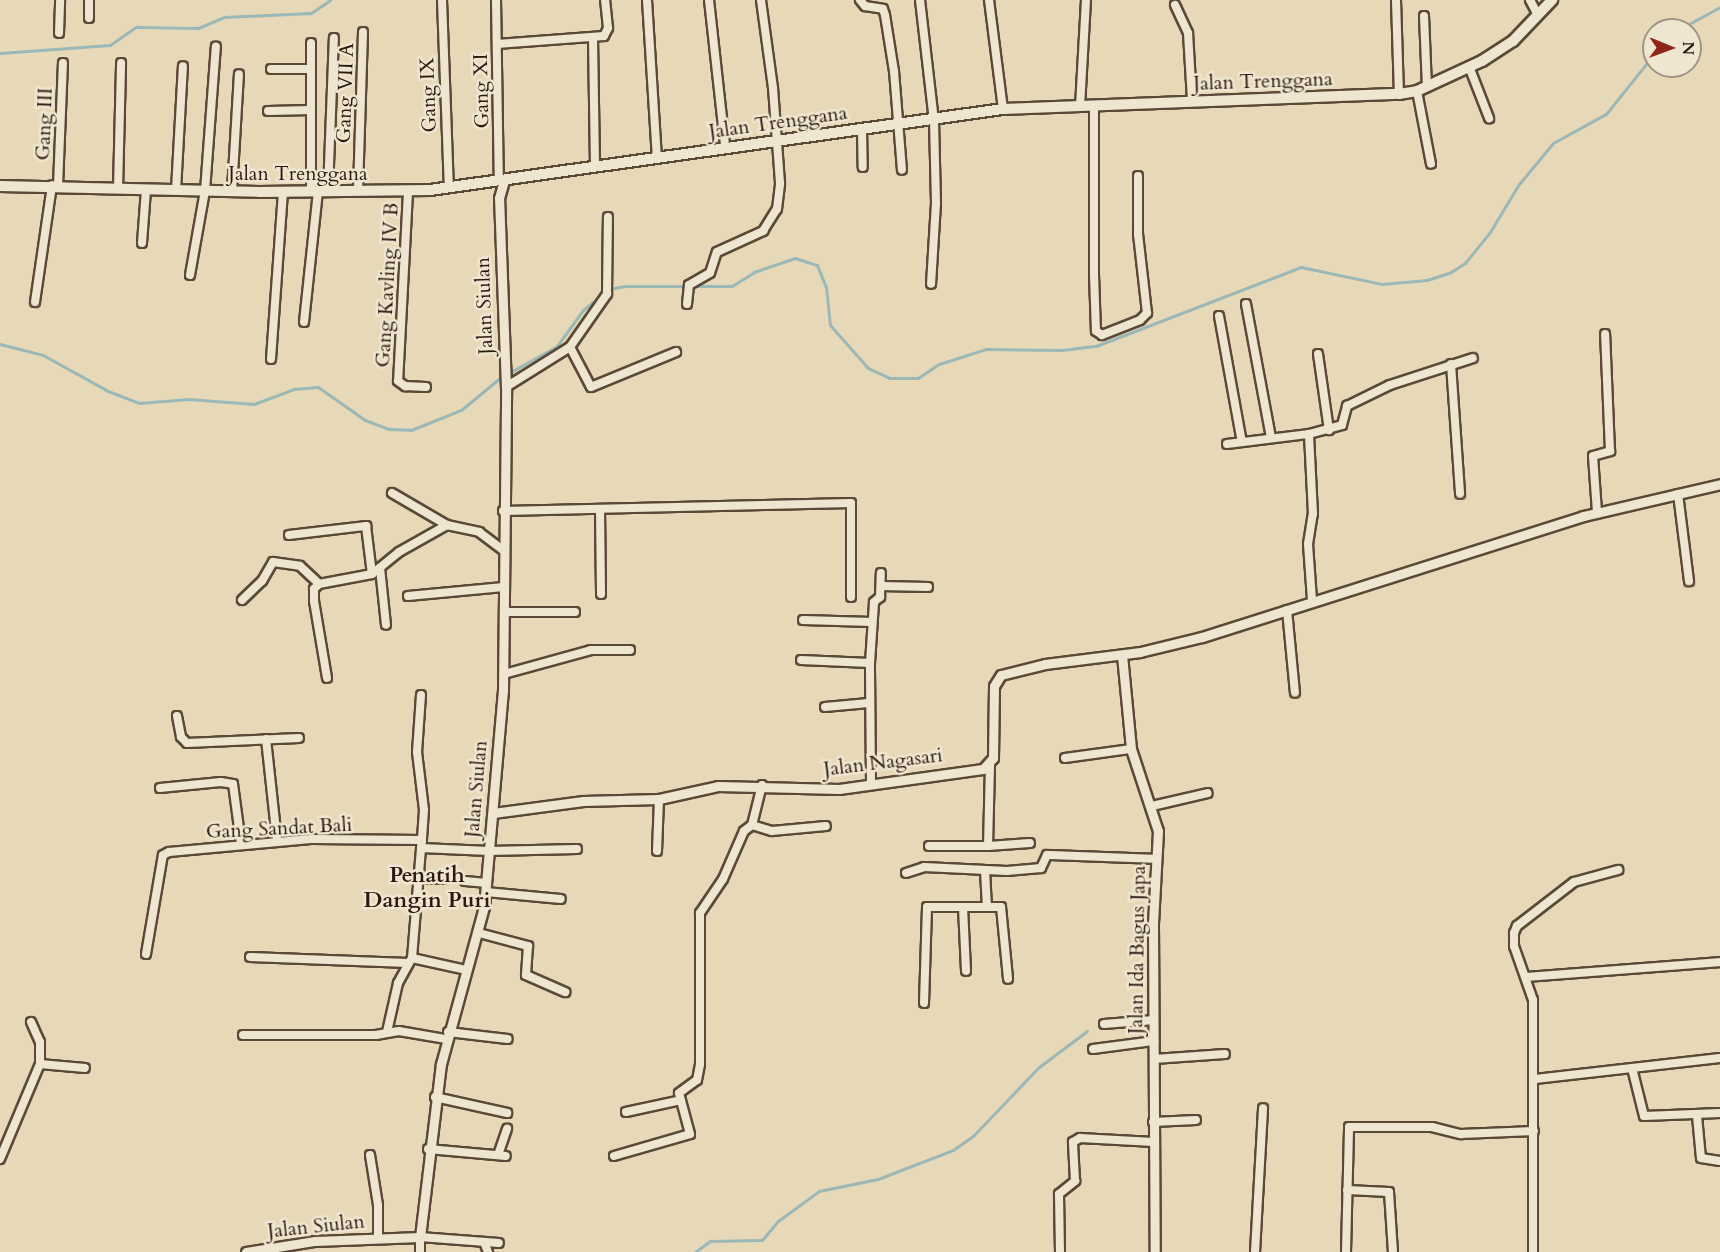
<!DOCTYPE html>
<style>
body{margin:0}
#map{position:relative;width:1720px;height:1252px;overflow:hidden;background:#e7d9b8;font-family:Cardo,serif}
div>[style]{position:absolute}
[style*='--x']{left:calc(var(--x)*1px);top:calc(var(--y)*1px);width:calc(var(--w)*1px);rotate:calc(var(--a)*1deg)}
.stream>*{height:3px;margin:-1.5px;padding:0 1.5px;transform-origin:1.5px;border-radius:1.5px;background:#9ab8b8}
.roads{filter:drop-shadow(2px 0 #5b4938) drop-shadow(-2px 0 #5b4938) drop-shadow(0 2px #5b4938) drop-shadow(0 -2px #5b4938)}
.minor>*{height:8px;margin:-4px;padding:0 4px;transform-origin:4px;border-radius:4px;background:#efe6d1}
.tertiary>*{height:9px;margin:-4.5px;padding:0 4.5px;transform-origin:4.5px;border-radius:4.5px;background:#efe6d1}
.secondary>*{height:10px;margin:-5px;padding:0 5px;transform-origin:5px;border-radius:5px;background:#efe6d1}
span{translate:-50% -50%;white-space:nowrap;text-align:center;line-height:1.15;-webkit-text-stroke:5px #efe6d1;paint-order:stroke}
.street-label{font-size:20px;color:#2c190e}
.quarter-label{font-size:22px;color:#2c190e;font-weight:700}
.north{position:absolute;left:1642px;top:18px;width:60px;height:60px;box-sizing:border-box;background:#efe6d1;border:2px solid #a19483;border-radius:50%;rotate:91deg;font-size:16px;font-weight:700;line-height:24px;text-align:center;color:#2c190e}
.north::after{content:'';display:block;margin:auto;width:21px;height:27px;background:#8f2418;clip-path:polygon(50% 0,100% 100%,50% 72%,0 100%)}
</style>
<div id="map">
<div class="stream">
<div style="--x:1678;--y:30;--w:48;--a:-28.7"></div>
<div style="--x:0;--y:53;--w:110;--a:-4.2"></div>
<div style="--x:110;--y:45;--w:32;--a:-35"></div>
<div style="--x:136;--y:27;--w:62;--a:0.9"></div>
<div style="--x:198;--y:28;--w:28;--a:-23"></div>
<div style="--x:224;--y:17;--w:87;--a:-2.6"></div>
<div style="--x:311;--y:13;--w:23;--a:-34"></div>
<div style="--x:0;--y:344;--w:44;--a:14.3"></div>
<div style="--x:43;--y:355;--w:74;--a:29"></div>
<div style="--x:108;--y:391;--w:33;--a:21"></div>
<div style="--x:139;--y:403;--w:50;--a:-4.6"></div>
<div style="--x:189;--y:399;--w:65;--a:4.4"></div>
<div style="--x:254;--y:404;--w:43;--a:-20.6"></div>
<div style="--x:294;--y:389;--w:24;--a:-5"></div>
<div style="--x:318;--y:387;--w:57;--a:35.1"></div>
<div style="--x:365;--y:420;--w:25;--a:21"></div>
<div style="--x:388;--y:429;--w:23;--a:2"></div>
<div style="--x:411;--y:430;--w:54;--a:-21.8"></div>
<div style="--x:461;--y:410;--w:50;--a:-39.4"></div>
<div style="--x:500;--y:378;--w:65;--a:-29.3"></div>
<div style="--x:557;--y:346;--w:44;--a:-54.2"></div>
<div style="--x:583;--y:310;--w:33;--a:-39"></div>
<div style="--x:609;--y:289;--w:16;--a:-11"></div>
<div style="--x:625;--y:286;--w:107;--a:0"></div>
<div style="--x:732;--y:286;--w:26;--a:-32"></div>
<div style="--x:754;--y:272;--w:43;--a:-18.9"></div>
<div style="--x:795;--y:258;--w:23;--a:18"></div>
<div style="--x:817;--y:265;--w:24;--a:68"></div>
<div style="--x:826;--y:287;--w:38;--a:84"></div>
<div style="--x:830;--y:325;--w:57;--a:48.5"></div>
<div style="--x:868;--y:368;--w:23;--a:25"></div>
<div style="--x:889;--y:378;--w:29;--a:0"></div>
<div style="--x:918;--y:378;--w:25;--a:-34"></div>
<div style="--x:939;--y:364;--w:49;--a:-17.7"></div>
<div style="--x:986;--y:349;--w:76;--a:0.8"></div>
<div style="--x:1062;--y:350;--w:34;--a:-7"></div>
<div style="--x:1096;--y:346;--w:220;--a:-21.1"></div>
<div style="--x:1301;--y:267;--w:83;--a:11.9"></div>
<div style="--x:1382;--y:284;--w:45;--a:-5.1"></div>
<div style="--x:1427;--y:280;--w:25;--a:-18"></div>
<div style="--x:1451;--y:272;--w:17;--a:-33"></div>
<div style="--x:1465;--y:263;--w:40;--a:-51"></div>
<div style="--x:1490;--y:232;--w:56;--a:-58.9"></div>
<div style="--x:1519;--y:184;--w:53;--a:-50.3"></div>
<div style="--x:1553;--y:143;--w:60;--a:-28.7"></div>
<div style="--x:1606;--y:114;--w:77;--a:-51.3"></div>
<div style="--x:695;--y:1252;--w:19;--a:-36"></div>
<div style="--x:710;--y:1241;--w:52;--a:-1.1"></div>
<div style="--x:762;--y:1240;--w:25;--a:-50"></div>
<div style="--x:778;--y:1221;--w:51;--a:-36.2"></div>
<div style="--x:819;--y:1191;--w:60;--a:-11.5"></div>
<div style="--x:878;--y:1179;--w:80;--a:-21.1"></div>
<div style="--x:953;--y:1150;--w:24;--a:-35"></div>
<div style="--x:973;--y:1136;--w:95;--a:-46.3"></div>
<div style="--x:1039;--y:1067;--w:60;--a:-36.9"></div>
</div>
<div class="roads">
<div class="minor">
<div style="--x:89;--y:0;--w:18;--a:90"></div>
<div style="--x:442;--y:0;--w:188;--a:87.9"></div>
<div style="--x:496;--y:0;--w:181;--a:89.1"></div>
<div style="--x:647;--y:0;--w:157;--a:86.4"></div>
<div style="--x:709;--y:0;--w:147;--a:83.7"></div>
<div style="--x:860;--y:0;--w:8;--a:50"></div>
<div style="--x:865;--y:6;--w:18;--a:9"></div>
<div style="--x:883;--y:9;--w:6;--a:72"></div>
<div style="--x:885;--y:15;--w:57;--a:80.9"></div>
<div style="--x:894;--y:71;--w:99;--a:85.4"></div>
<div style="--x:920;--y:0;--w:122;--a:83.4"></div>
<div style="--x:934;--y:121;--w:82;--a:88.6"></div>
<div style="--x:936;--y:203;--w:81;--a:93.5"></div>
<div style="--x:989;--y:0;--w:110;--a:82.7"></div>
<div style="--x:1396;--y:0;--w:94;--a:88.2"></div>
<div style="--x:1530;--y:0;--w:17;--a:62"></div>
<div style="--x:1175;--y:5;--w:31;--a:65"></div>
<div style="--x:1188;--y:33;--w:68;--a:86.6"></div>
<div style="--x:1424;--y:16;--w:71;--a:87.6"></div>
<div style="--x:59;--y:33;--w:33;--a:-88"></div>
<div style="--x:593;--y:38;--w:129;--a:89.1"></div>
<div style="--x:497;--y:44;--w:107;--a:-4.3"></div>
<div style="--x:604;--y:36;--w:9;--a:-63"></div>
<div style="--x:608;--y:28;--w:28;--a:-96"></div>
<div style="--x:271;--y:69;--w:40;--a:0"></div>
<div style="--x:1470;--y:69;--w:53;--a:68.8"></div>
<div style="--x:1417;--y:91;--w:74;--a:79.1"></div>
<div style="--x:1080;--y:107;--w:107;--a:-86.8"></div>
<div style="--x:1094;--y:107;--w:168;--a:90"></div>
<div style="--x:1094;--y:275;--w:56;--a:88"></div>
<div style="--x:1096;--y:331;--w:7;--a:34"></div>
<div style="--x:1102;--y:335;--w:41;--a:-21.5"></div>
<div style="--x:1140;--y:320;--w:10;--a:-45"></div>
<div style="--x:1147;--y:313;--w:80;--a:-96.5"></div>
<div style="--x:1138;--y:234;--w:58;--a:-90"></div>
<div style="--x:268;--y:111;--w:43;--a:-1.3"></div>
<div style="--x:862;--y:128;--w:39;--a:89"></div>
<div style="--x:58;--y:186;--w:123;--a:-87.7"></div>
<div style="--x:118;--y:189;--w:126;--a:-88.6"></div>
<div style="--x:176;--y:190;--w:124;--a:-86.8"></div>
<div style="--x:232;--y:191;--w:117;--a:-86.6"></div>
<div style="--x:311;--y:191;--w:148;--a:-90"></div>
<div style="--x:328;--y:191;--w:153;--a:-87.8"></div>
<div style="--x:358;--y:191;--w:159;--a:-88.2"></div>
<div style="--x:408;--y:192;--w:189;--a:93"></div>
<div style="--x:398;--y:381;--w:9;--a:36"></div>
<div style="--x:405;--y:386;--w:21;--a:3"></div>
<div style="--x:142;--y:243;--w:53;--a:-85.7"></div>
<div style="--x:190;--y:275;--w:85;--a:-79.9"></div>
<div style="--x:205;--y:191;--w:145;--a:-85.7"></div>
<div style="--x:35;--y:302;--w:118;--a:-81.7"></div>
<div style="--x:687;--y:304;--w:19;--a:-84"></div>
<div style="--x:689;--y:285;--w:24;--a:-30"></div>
<div style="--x:710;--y:273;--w:22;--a:-72"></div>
<div style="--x:717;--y:252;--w:51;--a:-24.5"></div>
<div style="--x:763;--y:231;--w:26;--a:-58"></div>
<div style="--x:777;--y:209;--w:26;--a:-83"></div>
<div style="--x:780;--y:183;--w:95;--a:-94.2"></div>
<div style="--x:773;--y:88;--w:89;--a:-97.8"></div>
<div style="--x:1246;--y:304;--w:136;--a:79.4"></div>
<div style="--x:1219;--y:316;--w:128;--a:79.7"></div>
<div style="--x:304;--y:322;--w:132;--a:-83.9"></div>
<div style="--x:570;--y:347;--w:65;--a:-55.1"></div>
<div style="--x:607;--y:294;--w:77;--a:-89.3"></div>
<div style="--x:1318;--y:354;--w:77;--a:81.8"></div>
<div style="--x:271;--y:359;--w:168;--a:-85.9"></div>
<div style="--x:1451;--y:364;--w:130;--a:86"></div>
<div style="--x:506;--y:387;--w:75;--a:-32"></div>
<div style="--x:570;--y:347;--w:45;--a:62.3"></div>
<div style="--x:591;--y:387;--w:92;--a:-22.4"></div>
<div style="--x:1227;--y:444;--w:83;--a:-7"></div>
<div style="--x:392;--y:493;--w:64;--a:30.2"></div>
<div style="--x:1678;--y:494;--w:88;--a:82.8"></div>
<div style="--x:600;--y:510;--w:84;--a:89.3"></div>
<div style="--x:503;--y:511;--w:348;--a:-1.3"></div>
<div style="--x:851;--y:503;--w:94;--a:90"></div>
<div style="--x:1597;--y:512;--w:56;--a:-94.1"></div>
<div style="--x:1593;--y:456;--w:18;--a:-16"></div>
<div style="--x:1610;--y:451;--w:117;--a:-92.4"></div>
<div style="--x:289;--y:535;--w:78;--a:-6.7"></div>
<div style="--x:366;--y:526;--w:48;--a:82.9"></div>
<div style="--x:372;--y:574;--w:35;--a:-39"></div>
<div style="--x:399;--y:552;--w:55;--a:-29.4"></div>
<div style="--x:447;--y:525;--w:33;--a:12"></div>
<div style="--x:479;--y:532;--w:30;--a:37"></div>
<div style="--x:380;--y:568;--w:57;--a:84"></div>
<div style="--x:319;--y:584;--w:7;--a:135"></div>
<div style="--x:314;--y:589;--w:12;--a:90"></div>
<div style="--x:314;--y:601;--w:78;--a:80.4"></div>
<div style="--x:881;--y:586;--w:47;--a:1.2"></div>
<div style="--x:408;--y:596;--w:96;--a:-5.4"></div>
<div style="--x:242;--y:600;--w:28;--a:-44"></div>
<div style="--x:262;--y:581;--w:22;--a:-60"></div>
<div style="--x:273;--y:562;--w:27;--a:8"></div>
<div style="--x:300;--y:566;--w:26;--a:43"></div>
<div style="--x:319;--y:584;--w:54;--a:-10.7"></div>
<div style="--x:1312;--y:600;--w:56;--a:-94.1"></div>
<div style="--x:1308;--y:544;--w:30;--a:-81"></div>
<div style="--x:1313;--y:514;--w:80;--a:-92.9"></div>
<div style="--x:1309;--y:434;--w:34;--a:-15"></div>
<div style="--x:1342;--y:425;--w:20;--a:-75"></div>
<div style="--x:1347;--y:406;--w:48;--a:-26"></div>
<div style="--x:1390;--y:385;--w:87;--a:-18"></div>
<div style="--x:1287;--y:610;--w:83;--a:84.5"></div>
<div style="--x:505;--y:612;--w:70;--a:0"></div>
<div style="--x:803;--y:620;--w:69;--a:1.7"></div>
<div style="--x:801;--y:660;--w:69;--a:2.5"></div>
<div style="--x:504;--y:674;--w:90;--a:-15.4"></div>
<div style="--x:591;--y:650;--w:39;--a:0"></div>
<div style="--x:421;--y:695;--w:57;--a:94"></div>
<div style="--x:417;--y:752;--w:58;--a:83.1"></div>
<div style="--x:424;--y:810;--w:30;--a:94"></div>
<div style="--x:825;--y:707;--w:44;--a:-5.2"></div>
<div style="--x:177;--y:716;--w:21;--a:79"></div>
<div style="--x:181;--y:737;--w:8;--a:45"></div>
<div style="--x:187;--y:743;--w:112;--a:-2.6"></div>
<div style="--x:266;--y:739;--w:102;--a:83.8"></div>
<div style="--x:1065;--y:758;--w:67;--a:-7.8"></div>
<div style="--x:990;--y:765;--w:81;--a:91.4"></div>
<div style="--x:988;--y:846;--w:42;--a:-4.1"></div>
<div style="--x:871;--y:783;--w:120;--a:-90.5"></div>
<div style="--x:870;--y:663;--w:61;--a:-86.2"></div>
<div style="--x:874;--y:602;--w:8;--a:-40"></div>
<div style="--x:880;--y:597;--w:24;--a:-88"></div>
<div style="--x:762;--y:785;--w:41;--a:104"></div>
<div style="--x:752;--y:825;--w:21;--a:17"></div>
<div style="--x:772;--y:831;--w:54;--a:-5.3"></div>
<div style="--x:160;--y:788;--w:61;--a:-5.6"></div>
<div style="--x:221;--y:782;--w:12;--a:9"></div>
<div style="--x:233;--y:784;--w:60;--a:82.3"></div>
<div style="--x:1152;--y:806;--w:57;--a:-13.1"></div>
<div style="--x:929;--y:846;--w:59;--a:0"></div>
<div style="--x:657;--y:851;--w:52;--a:-87.8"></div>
<div style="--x:985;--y:870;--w:37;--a:87"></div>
<div style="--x:906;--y:873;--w:19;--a:-18"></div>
<div style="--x:924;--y:867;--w:83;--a:2.8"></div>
<div style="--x:1007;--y:871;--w:34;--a:-5"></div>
<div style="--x:1041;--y:868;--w:14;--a:-65"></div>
<div style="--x:1047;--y:855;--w:108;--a:2.1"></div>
<div style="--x:419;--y:878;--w:24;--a:2"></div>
<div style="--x:465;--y:881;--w:22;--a:5"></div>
<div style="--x:486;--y:892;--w:75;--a:5.3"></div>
<div style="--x:963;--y:907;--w:64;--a:87.3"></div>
<div style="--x:479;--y:933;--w:51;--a:14.9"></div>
<div style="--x:528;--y:946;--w:29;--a:94"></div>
<div style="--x:526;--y:975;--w:43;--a:23.6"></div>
<div style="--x:146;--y:954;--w:100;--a:-80.3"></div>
<div style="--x:163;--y:855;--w:7;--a:-27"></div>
<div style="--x:169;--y:852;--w:145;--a:-5.2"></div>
<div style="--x:313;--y:839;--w:109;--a:0.5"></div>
<div style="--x:422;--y:840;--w:8;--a:97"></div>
<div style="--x:421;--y:848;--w:68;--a:2.5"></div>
<div style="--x:489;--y:851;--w:88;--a:-1.3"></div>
<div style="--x:250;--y:957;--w:158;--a:2.2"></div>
<div style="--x:412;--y:958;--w:55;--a:12.5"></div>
<div style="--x:1527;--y:977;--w:194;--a:-4.4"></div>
<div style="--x:924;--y:1003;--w:96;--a:-88.2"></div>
<div style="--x:927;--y:907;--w:74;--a:0"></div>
<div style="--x:1001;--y:907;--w:72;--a:84.4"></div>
<div style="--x:31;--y:1022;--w:22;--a:66"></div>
<div style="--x:40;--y:1042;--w:22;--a:90"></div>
<div style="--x:1104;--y:1024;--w:50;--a:-4.6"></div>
<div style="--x:387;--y:1032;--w:50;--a:-77.3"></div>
<div style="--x:398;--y:983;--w:29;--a:-61"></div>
<div style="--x:412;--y:958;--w:110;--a:-85.3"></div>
<div style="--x:448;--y:1032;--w:60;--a:6.7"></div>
<div style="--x:243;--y:1035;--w:133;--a:0"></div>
<div style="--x:376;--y:1035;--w:23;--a:-10"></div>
<div style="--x:399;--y:1031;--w:48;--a:9.7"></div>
<div style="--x:1093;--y:1049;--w:62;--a:-7.5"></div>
<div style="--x:1154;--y:1059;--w:71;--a:-4"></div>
<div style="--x:1632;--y:1068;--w:49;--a:76"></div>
<div style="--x:1644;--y:1116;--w:76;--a:-2.3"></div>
<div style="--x:1535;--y:1079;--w:186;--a:-6.5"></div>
<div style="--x:435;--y:1097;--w:74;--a:12.5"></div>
<div style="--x:626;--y:1112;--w:56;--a:-12.3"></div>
<div style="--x:1697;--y:1116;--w:42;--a:84.6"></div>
<div style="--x:1701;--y:1158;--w:19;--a:9"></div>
<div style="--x:1153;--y:1122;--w:43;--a:-2.7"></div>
<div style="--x:428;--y:1149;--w:78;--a:5.1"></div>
<div style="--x:370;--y:1155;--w:51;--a:80.9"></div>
<div style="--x:378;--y:1205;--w:33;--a:90"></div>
<div style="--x:498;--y:1155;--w:28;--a:-71"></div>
<div style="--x:614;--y:1156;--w:79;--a:-16.1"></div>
<div style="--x:690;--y:1134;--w:42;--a:-105"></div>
<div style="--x:679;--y:1093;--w:22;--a:-36"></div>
<div style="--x:697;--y:1080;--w:16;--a:-79"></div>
<div style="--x:700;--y:1064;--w:151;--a:-90"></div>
<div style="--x:700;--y:913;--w:41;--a:-55.9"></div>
<div style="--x:723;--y:879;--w:52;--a:-66.4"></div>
<div style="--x:744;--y:831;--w:10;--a:-37"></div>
<div style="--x:0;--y:1159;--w:103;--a:-67.2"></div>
<div style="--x:40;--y:1064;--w:45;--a:5.1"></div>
<div style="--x:1347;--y:1190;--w:42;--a:2.7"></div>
<div style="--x:1389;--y:1192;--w:60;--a:86.2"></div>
<div style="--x:484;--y:1242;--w:11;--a:68"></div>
<div style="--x:420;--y:1252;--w:15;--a:-90"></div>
<div style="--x:420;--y:1237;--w:79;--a:4.3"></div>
<div style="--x:1060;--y:1252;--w:58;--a:-91"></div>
<div style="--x:1059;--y:1194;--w:21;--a:-39"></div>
<div style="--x:1075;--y:1181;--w:39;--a:-93"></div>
<div style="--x:1073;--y:1142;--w:8;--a:-30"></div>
<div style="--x:1080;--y:1138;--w:74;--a:3.1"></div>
<div style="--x:1255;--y:1252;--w:144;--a:-86.8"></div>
<div style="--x:1346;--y:1252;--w:125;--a:-88.6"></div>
<div style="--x:1349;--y:1127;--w:83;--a:0"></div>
<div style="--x:1432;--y:1127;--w:30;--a:14"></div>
<div style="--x:1461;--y:1134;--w:73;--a:-2.4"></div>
<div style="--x:1533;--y:1252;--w:252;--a:-90"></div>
<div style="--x:1533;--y:1000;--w:57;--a:-109.4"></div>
<div style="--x:1514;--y:946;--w:13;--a:-90"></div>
<div style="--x:1514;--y:933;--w:8;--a:-67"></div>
<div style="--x:1517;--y:926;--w:72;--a:-37.7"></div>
<div style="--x:1574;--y:882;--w:46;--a:-15.3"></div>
</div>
<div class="tertiary">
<div style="--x:1122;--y:655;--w:94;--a:84.5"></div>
<div style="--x:1131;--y:749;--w:86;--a:71.8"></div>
<div style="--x:1158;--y:831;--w:93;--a:93.1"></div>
<div style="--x:1153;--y:924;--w:328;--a:89.7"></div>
<div style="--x:493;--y:813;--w:91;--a:-7.6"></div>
<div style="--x:583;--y:801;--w:76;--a:-1.5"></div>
<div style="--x:659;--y:799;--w:60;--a:-12.4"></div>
<div style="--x:718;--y:786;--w:121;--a:1.4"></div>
<div style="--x:839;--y:789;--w:145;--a:-7.9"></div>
<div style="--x:983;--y:769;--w:15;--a:-48"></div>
<div style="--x:993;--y:758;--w:72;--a:-89.2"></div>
<div style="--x:994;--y:686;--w:13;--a:-58"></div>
<div style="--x:1001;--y:675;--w:45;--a:-14"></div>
<div style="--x:1045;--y:664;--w:96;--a:-7.2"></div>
<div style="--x:1140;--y:652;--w:64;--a:-13.6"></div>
<div style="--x:1202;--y:637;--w:400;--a:-17.6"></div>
<div style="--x:1583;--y:516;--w:141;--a:-13.1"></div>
<div style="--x:246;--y:1252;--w:70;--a:-9.1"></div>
<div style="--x:315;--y:1241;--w:105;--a:-2.2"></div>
<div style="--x:420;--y:1237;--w:174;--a:-83.1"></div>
<div style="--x:441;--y:1064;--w:163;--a:-74.7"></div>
<div style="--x:484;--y:907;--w:217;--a:-85"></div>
<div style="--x:503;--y:691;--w:304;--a:-89.4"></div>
<div style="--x:506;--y:387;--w:189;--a:-92.1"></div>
<div style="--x:499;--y:198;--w:19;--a:-74"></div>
</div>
<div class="secondary">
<div style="--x:0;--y:186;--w:259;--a:1.3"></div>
<div style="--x:259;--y:192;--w:171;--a:-0.7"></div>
<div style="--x:430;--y:190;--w:579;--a:-8.05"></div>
<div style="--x:1003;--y:109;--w:396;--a:-2.2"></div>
<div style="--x:1399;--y:94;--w:18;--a:-9"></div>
<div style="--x:1417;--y:91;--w:72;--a:-24.8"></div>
<div style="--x:1482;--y:61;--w:37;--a:-33"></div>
<div style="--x:1513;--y:41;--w:57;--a:-46.4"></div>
</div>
</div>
<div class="street-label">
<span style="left:1263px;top:81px;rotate:-2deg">Jalan Trenggana</span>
<span style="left:481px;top:91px;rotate:-91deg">Gang XI</span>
<span style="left:345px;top:93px;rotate:-88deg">Gang VII A</span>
<span style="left:428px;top:95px;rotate:-92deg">Gang IX</span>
<span style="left:778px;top:122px;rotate:-8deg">Jalan Trenggana</span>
<span style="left:44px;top:124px;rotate:-88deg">Gang III</span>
<span style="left:298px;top:173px">Jalan Trenggana</span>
<span style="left:387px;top:285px;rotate:-87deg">Gang Kavling IV B</span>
<span style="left:484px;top:306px;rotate:-92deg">Jalan Siulan</span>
<span style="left:883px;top:762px;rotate:-7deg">Jalan Nagasari</span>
<span style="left:476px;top:789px;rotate:-85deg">Jalan Siulan</span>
<span style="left:279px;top:828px;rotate:-3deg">Gang Sandat Bali</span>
<span style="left:1137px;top:950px;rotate:-89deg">Jalan Ida Bagus Japa</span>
<span style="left:316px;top:1226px;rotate:-6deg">Jalan Siulan</span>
</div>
<div class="quarter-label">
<span style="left:427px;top:888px">Penatih<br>Dangin Puri</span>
</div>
<div class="north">N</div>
</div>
